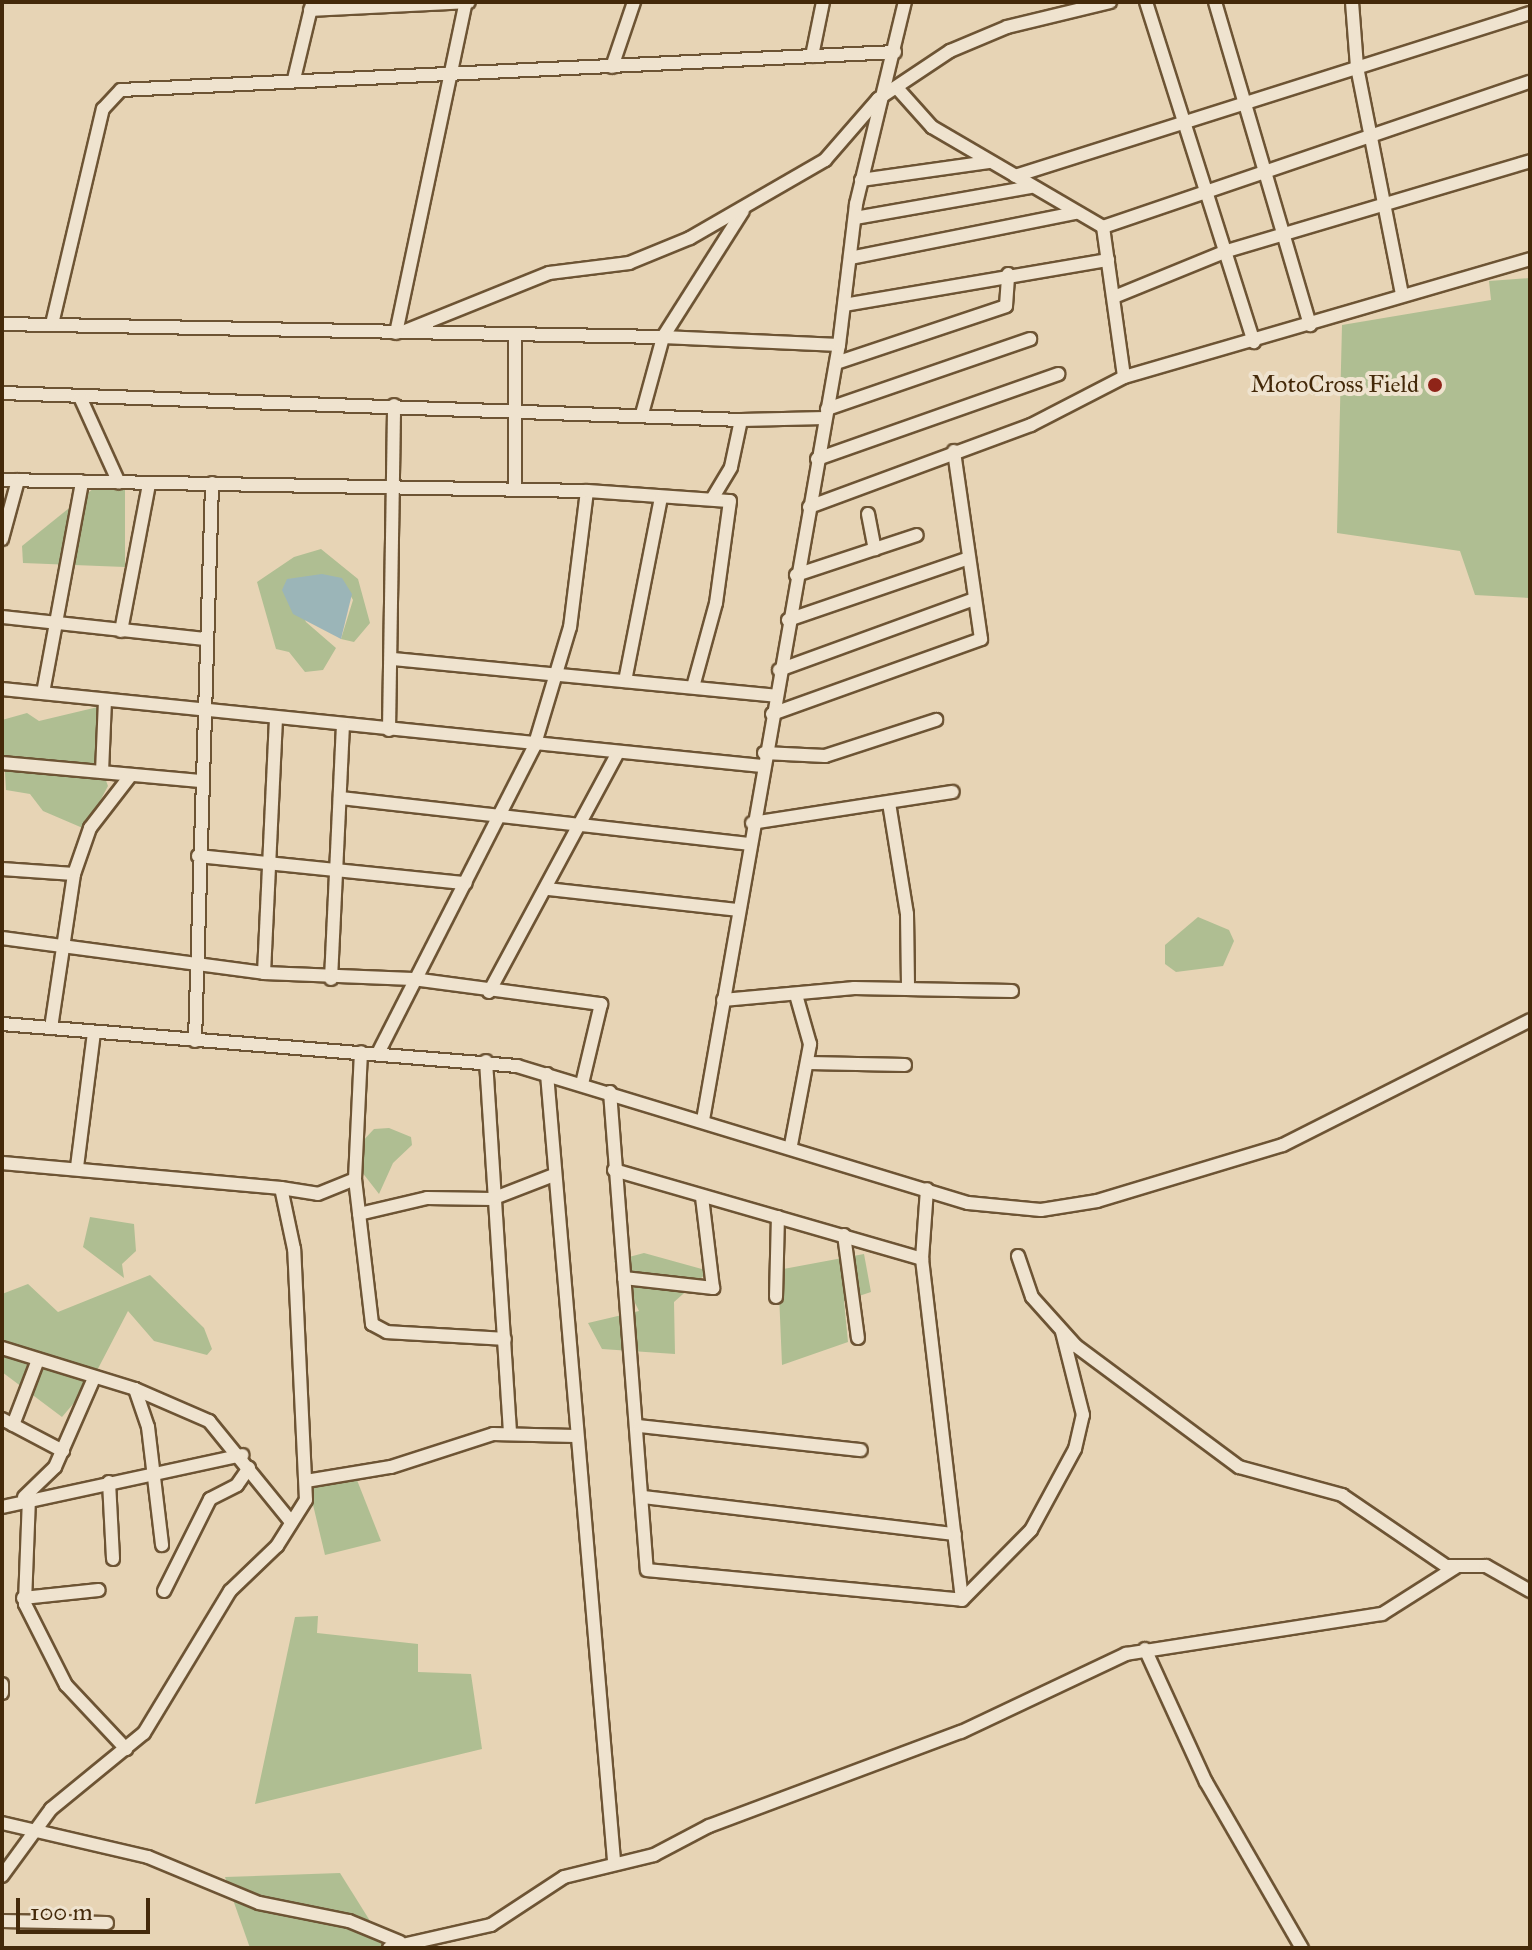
<!DOCTYPE html>
<style>
body{margin:0}
#map{position:relative;width:1532px;height:1950px;overflow:hidden;background:#e7d4b5;font-family:"IM FELL Great Primer",serif}
div>[style]{position:absolute}
[style*='--x']{left:calc(var(--x)*1px);top:calc(var(--y)*1px);width:calc(var(--w)*1px);rotate:calc(var(--a)*1deg)}
.green>*{inset:0;background:#afbe92}
.water>*{inset:0;background:#9bb5b8}
.roads{filter:drop-shadow(2px 0 #6d5434) drop-shadow(-2px 0 #6d5434) drop-shadow(0 2px #6d5434) drop-shadow(0 -2px #6d5434)}
.minor>*{height:12px;margin:-6px;padding:0 6px;transform-origin:6px;border-radius:6px;background:#efe3cf}
.dots>*{width:22px;height:22px;translate:-50% -50%;box-sizing:border-box;border:4px solid #efe3cf;border-radius:50%}
span{translate:-50% -50%;white-space:nowrap;text-align:center;line-height:1.15;-webkit-text-stroke:8px #efe3cf;paint-order:stroke}
.poi-label{font-size:24px;color:#442909}
.right{translate:-100% -50%;text-align:right}
.frame{position:absolute;inset:0;border:4px solid #442909;pointer-events:none}
.scale{position:absolute;left:16px;top:1898px;width:134px;height:36px;box-sizing:border-box;border:4px solid #442909;border-top:0;padding-left:10px;font-size:24px;line-height:28px;white-space:nowrap;color:#442909;-webkit-text-stroke:6px #efe3cf;paint-order:stroke}
</style>
<div id="map">
<div class="green">
<div style="clip-path:polygon(1530px 278px,1530px 598px,1475px 595px,1460px 551px,1337px 533px,1342px 325px,1491px 300px,1489px 281px)"></div>
<div style="clip-path:polygon(125px 476px,125px 567px,23px 563px,22px 546px,104px 480px)"></div>
<div style="clip-path:polygon(321px 549px,358px 579px,370px 623px,354px 642px,341px 639px,353px 600px,341px 578px,287px 579px,306px 622px,336px 648px,323px 670px,305px 672px,289px 652px,276px 649px,257px 582px,294px 557px)"></div>
<div style="clip-path:polygon(102px 706px,96px 753px,108px 786px,85px 829px,43px 811px,30px 794px,6px 790px,2px 720px,27px 713px,39px 721px)"></div>
<div style="clip-path:polygon(1198px 917px,1229px 930px,1234px 941px,1223px 966px,1176px 972px,1165px 964px,1165px 945px)"></div>
<div style="clip-path:polygon(389px 1128px,411px 1137px,412px 1145px,393px 1163px,379px 1194px,358px 1167px,359px 1145px,374px 1129px)"></div>
<div style="clip-path:polygon(90px 1217px,134px 1224px,136px 1251px,122px 1264px,124px 1278px,83px 1247px)"></div>
<div style="clip-path:polygon(644px 1253px,709px 1271px,674px 1302px,675px 1354px,602px 1349px,588px 1323px,639px 1311px,614px 1261px)"></div>
<div style="clip-path:polygon(864px 1254px,871px 1292px,844px 1301px,848px 1342px,782px 1365px,778px 1270px)"></div>
<div style="clip-path:polygon(150px 1275px,204px 1328px,212px 1349px,207px 1355px,154px 1341px,128px 1311px,90px 1384px,62px 1417px,2px 1372px,2px 1294px,28px 1284px,58px 1312px)"></div>
<div style="clip-path:polygon(355px 1475px,381px 1541px,325px 1555px,309px 1488px)"></div>
<div style="clip-path:polygon(318px 1616px,317px 1633px,418px 1644px,418px 1672px,471px 1674px,482px 1749px,255px 1804px,295px 1617px)"></div>
<div style="clip-path:polygon(340px 1873px,387px 1948px,250px 1948px,225px 1877px)"></div>
</div>
<div class="water">
<div style="clip-path:polygon(322px 574px,342px 578px,352px 594px,341px 639px,293px 614px,282px 590px,287px 579px)"></div>
</div>
<div class="roads">
<div class="minor">
<div style="--x:1146;--y:2;--w:357;--a:72.4"></div>
<div style="--x:1215;--y:2;--w:337;--a:73.6"></div>
<div style="--x:1352;--y:2;--w:65;--a:85.6"></div>
<div style="--x:1357;--y:67;--w:232;--a:78.8"></div>
<div style="--x:310;--y:10;--w:159;--a:-2.9"></div>
<div style="--x:812;--y:56;--w:55;--a:-78.5"></div>
<div style="--x:612;--y:67;--w:69;--a:-71.3"></div>
<div style="--x:294;--y:79;--w:77;--a:-76.5"></div>
<div style="--x:898;--y:89;--w:51;--a:48.2"></div>
<div style="--x:932;--y:127;--w:198;--a:30.3"></div>
<div style="--x:1103;--y:227;--w:151;--a:82"></div>
<div style="--x:1015;--y:176;--w:540;--a:-17.56"></div>
<div style="--x:861;--y:180;--w:129;--a:-8"></div>
<div style="--x:855;--y:218;--w:178;--a:-10"></div>
<div style="--x:1103;--y:227;--w:451;--a:-18.8"></div>
<div style="--x:850;--y:258;--w:230;--a:-11.3"></div>
<div style="--x:1114;--y:297;--w:122;--a:-22.2"></div>
<div style="--x:1227;--y:251;--w:316;--a:-16.5"></div>
<div style="--x:844;--y:305;--w:268;--a:-9.7"></div>
<div style="--x:2;--y:324;--w:661;--a:1.13"></div>
<div style="--x:663;--y:337;--w:149;--a:-57.6"></div>
<div style="--x:52;--y:324;--w:221;--a:-76.7"></div>
<div style="--x:103;--y:109;--w:26;--a:-47"></div>
<div style="--x:121;--y:90;--w:775;--a:-2.81"></div>
<div style="--x:405;--y:331;--w:155;--a:-21.9"></div>
<div style="--x:549;--y:273;--w:81;--a:-7.1"></div>
<div style="--x:629;--y:263;--w:66;--a:-22.3"></div>
<div style="--x:690;--y:238;--w:156;--a:-30"></div>
<div style="--x:825;--y:160;--w:81;--a:-49"></div>
<div style="--x:878;--y:99;--w:87;--a:-33.7"></div>
<div style="--x:950;--y:51;--w:62;--a:-22.8"></div>
<div style="--x:1007;--y:27;--w:106;--a:-13.6"></div>
<div style="--x:396;--y:333;--w:338;--a:-78.1"></div>
<div style="--x:836;--y:363;--w:179;--a:-18.5"></div>
<div style="--x:1006;--y:306;--w:32;--a:-86"></div>
<div style="--x:2;--y:393;--w:739;--a:2.09"></div>
<div style="--x:80;--y:397;--w:94;--a:65.6"></div>
<div style="--x:827;--y:409;--w:215;--a:-19"></div>
<div style="--x:642;--y:414;--w:80;--a:-74.7"></div>
<div style="--x:663;--y:337;--w:176;--a:2.6"></div>
<div style="--x:817;--y:459;--w:256;--a:-19.4"></div>
<div style="--x:2;--y:480;--w:585;--a:1.08"></div>
<div style="--x:587;--y:491;--w:137;--a:97.1"></div>
<div style="--x:570;--y:627;--w:125;--a:106.7"></div>
<div style="--x:534;--y:747;--w:343;--a:117"></div>
<div style="--x:515;--y:485;--w:150;--a:-90"></div>
<div style="--x:587;--y:491;--w:143;--a:4"></div>
<div style="--x:730;--y:501;--w:103;--a:97.8"></div>
<div style="--x:716;--y:603;--w:87;--a:105.3"></div>
<div style="--x:712;--y:499;--w:37;--a:-59"></div>
<div style="--x:731;--y:467;--w:48;--a:-78"></div>
<div style="--x:741;--y:420;--w:84;--a:-1.4"></div>
<div style="--x:809;--y:507;--w:237;--a:-20.3"></div>
<div style="--x:1031;--y:425;--w:105;--a:-27.3"></div>
<div style="--x:1124;--y:377;--w:423;--a:-16.2"></div>
<div style="--x:868;--y:514;--w:36;--a:79"></div>
<div style="--x:2;--y:539;--w:61;--a:-74.8"></div>
<div style="--x:796;--y:575;--w:127;--a:-18.3"></div>
<div style="--x:2;--y:617;--w:205;--a:6.2"></div>
<div style="--x:788;--y:620;--w:191;--a:-18.9"></div>
<div style="--x:121;--y:631;--w:150;--a:-79.2"></div>
<div style="--x:394;--y:659;--w:383;--a:5.5"></div>
<div style="--x:779;--y:670;--w:208;--a:-20"></div>
<div style="--x:625;--y:681;--w:187;--a:-78.9"></div>
<div style="--x:2;--y:689;--w:764;--a:5.79"></div>
<div style="--x:43;--y:693;--w:215;--a:-79.5"></div>
<div style="--x:772;--y:714;--w:222;--a:-19.7"></div>
<div style="--x:981;--y:639;--w:190;--a:-98.2"></div>
<div style="--x:389;--y:730;--w:325;--a:-89.1"></div>
<div style="--x:764;--y:753;--w:61;--a:2.8"></div>
<div style="--x:825;--y:756;--w:117;--a:-18"></div>
<div style="--x:2;--y:763;--w:199;--a:5.2"></div>
<div style="--x:102;--y:772;--w:72;--a:-87.6"></div>
<div style="--x:340;--y:798;--w:412;--a:6.4"></div>
<div style="--x:889;--y:803;--w:112;--a:80.8"></div>
<div style="--x:907;--y:914;--w:75;--a:89.2"></div>
<div style="--x:752;--y:823;--w:203;--a:-8.8"></div>
<div style="--x:198;--y:856;--w:269;--a:5.8"></div>
<div style="--x:2;--y:869;--w:72;--a:4"></div>
<div style="--x:74;--y:874;--w:49;--a:-70.8"></div>
<div style="--x:90;--y:828;--w:67;--a:-52.3"></div>
<div style="--x:548;--y:889;--w:191;--a:6.3"></div>
<div style="--x:2;--y:938;--w:264;--a:7.6"></div>
<div style="--x:264;--y:973;--w:149;--a:2.3"></div>
<div style="--x:413;--y:979;--w:190;--a:7.6"></div>
<div style="--x:601;--y:1004;--w:82;--a:103.4"></div>
<div style="--x:264;--y:973;--w:255;--a:-87.3"></div>
<div style="--x:331;--y:979;--w:253;--a:-87.3"></div>
<div style="--x:489;--y:992;--w:270;--a:-61.7"></div>
<div style="--x:723;--y:1000;--w:132;--a:-5.2"></div>
<div style="--x:854;--y:988;--w:158;--a:1.1"></div>
<div style="--x:2;--y:1024;--w:517;--a:4.66"></div>
<div style="--x:517;--y:1066;--w:471;--a:16.9"></div>
<div style="--x:968;--y:1203;--w:73;--a:5.5"></div>
<div style="--x:1041;--y:1210;--w:57;--a:-9.1"></div>
<div style="--x:1097;--y:1201;--w:194;--a:-16.8"></div>
<div style="--x:1283;--y:1145;--w:277;--a:-26.8"></div>
<div style="--x:51;--y:1028;--w:156;--a:-81.5"></div>
<div style="--x:195;--y:1041;--w:558;--a:-88.25"></div>
<div style="--x:486;--y:1061;--w:372;--a:86.3"></div>
<div style="--x:809;--y:1063;--w:96;--a:1.2"></div>
<div style="--x:547;--y:1074;--w:790;--a:85.13"></div>
<div style="--x:610;--y:1092;--w:479;--a:85.6"></div>
<div style="--x:647;--y:1570;--w:316;--a:5.4"></div>
<div style="--x:962;--y:1600;--w:98;--a:-45.4"></div>
<div style="--x:1031;--y:1530;--w:92;--a:-61.5"></div>
<div style="--x:1075;--y:1449;--w:35;--a:-77"></div>
<div style="--x:1083;--y:1415;--w:86;--a:-104.2"></div>
<div style="--x:703;--y:1120;--w:787;--a:-80.05"></div>
<div style="--x:839;--y:345;--w:142;--a:-83.1"></div>
<div style="--x:856;--y:204;--w:208;--a:-76.4"></div>
<div style="--x:791;--y:1145;--w:103;--a:-79.3"></div>
<div style="--x:810;--y:1044;--w:51;--a:-105.9"></div>
<div style="--x:2;--y:1163;--w:280;--a:5.1"></div>
<div style="--x:77;--y:1167;--w:136;--a:-82.8"></div>
<div style="--x:614;--y:1170;--w:321;--a:16.1"></div>
<div style="--x:922;--y:1259;--w:70;--a:-85.9"></div>
<div style="--x:355;--y:1179;--w:146;--a:83.3"></div>
<div style="--x:372;--y:1324;--w:17;--a:28"></div>
<div style="--x:387;--y:1332;--w:118;--a:3.4"></div>
<div style="--x:359;--y:1214;--w:70;--a:-13.2"></div>
<div style="--x:427;--y:1198;--w:65;--a:0.9"></div>
<div style="--x:492;--y:1199;--w:66;--a:-21.2"></div>
<div style="--x:844;--y:1235;--w:104;--a:82.3"></div>
<div style="--x:1018;--y:1256;--w:43;--a:71.1"></div>
<div style="--x:1032;--y:1297;--w:66;--a:48.1"></div>
<div style="--x:1076;--y:1346;--w:203;--a:36.6"></div>
<div style="--x:1239;--y:1467;--w:107;--a:15.2"></div>
<div style="--x:1342;--y:1495;--w:126;--a:34.3"></div>
<div style="--x:1446;--y:1566;--w:40;--a:0"></div>
<div style="--x:1486;--y:1566;--w:51;--a:29.6"></div>
<div style="--x:922;--y:1259;--w:343;--a:83.3"></div>
<div style="--x:624;--y:1278;--w:90;--a:6.4"></div>
<div style="--x:713;--y:1288;--w:92;--a:-96.9"></div>
<div style="--x:776;--y:1297;--w:80;--a:-88.6"></div>
<div style="--x:2;--y:1348;--w:139;--a:17.1"></div>
<div style="--x:135;--y:1389;--w:81;--a:23.4"></div>
<div style="--x:209;--y:1421;--w:130;--a:50.9"></div>
<div style="--x:135;--y:1389;--w:40;--a:71.1"></div>
<div style="--x:148;--y:1427;--w:119;--a:83.2"></div>
<div style="--x:2;--y:1419;--w:69;--a:27.7"></div>
<div style="--x:13;--y:1425;--w:70;--a:-69"></div>
<div style="--x:639;--y:1426;--w:223;--a:6.2"></div>
<div style="--x:306;--y:1481;--w:86;--a:-9.4"></div>
<div style="--x:391;--y:1467;--w:107;--a:-17.9"></div>
<div style="--x:493;--y:1434;--w:82;--a:1.4"></div>
<div style="--x:109;--y:1482;--w:77;--a:87"></div>
<div style="--x:24;--y:1497;--w:43;--a:-44.1"></div>
<div style="--x:55;--y:1467;--w:97;--a:-66.3"></div>
<div style="--x:643;--y:1497;--w:314;--a:6.8"></div>
<div style="--x:29;--y:1498;--w:106;--a:92.2"></div>
<div style="--x:25;--y:1604;--w:91;--a:63.2"></div>
<div style="--x:66;--y:1685;--w:88;--a:46.8"></div>
<div style="--x:2;--y:1507;--w:246;--a:-12.2"></div>
<div style="--x:164;--y:1591;--w:103;--a:-63.4"></div>
<div style="--x:210;--y:1499;--w:30;--a:-27"></div>
<div style="--x:237;--y:1485;--w:21;--a:-55"></div>
<div style="--x:23;--y:1598;--w:76;--a:-6"></div>
<div style="--x:1145;--y:1649;--w:146;--a:65.4"></div>
<div style="--x:1206;--y:1782;--w:192;--a:60"></div>
<div style="--x:2;--y:1684;--w:9;--a:90"></div>
<div style="--x:2;--y:1823;--w:150;--a:13.1"></div>
<div style="--x:148;--y:1857;--w:120;--a:22.5"></div>
<div style="--x:259;--y:1903;--w:92;--a:11.3"></div>
<div style="--x:349;--y:1921;--w:55;--a:22.4"></div>
<div style="--x:2;--y:1876;--w:83;--a:-53.8"></div>
<div style="--x:51;--y:1809;--w:120;--a:-39.3"></div>
<div style="--x:144;--y:1733;--w:166;--a:-58.8"></div>
<div style="--x:230;--y:1591;--w:65;--a:-43.8"></div>
<div style="--x:277;--y:1546;--w:54;--a:-57.8"></div>
<div style="--x:306;--y:1500;--w:251;--a:-92.7"></div>
<div style="--x:294;--y:1249;--w:62;--a:-102"></div>
<div style="--x:281;--y:1188;--w:37;--a:9"></div>
<div style="--x:318;--y:1194;--w:40;--a:-22"></div>
<div style="--x:355;--y:1179;--w:127;--a:-87.3"></div>
<div style="--x:2;--y:1921;--w:105;--a:1.1"></div>
<div style="--x:389;--y:1948;--w:105;--a:-12.7"></div>
<div style="--x:491;--y:1925;--w:87;--a:-33.3"></div>
<div style="--x:564;--y:1877;--w:93;--a:-13.7"></div>
<div style="--x:654;--y:1855;--w:62;--a:-27.8"></div>
<div style="--x:709;--y:1826;--w:269;--a:-20.5"></div>
<div style="--x:961;--y:1732;--w:183;--a:-25.3"></div>
<div style="--x:1126;--y:1654;--w:259;--a:-8.9"></div>
<div style="--x:1382;--y:1614;--w:88;--a:-32.4"></div>
</div>
</div>
<div class="dots">
<div style="left:1435px;top:385px;background:#8f2418"></div>
</div>
<div class="poi-label">
<span class="right" style="left:1419px;top:385px">MotoCross Field</span>
</div>
<div class="frame"></div>
<div class="scale">100 m</div>
</div>
